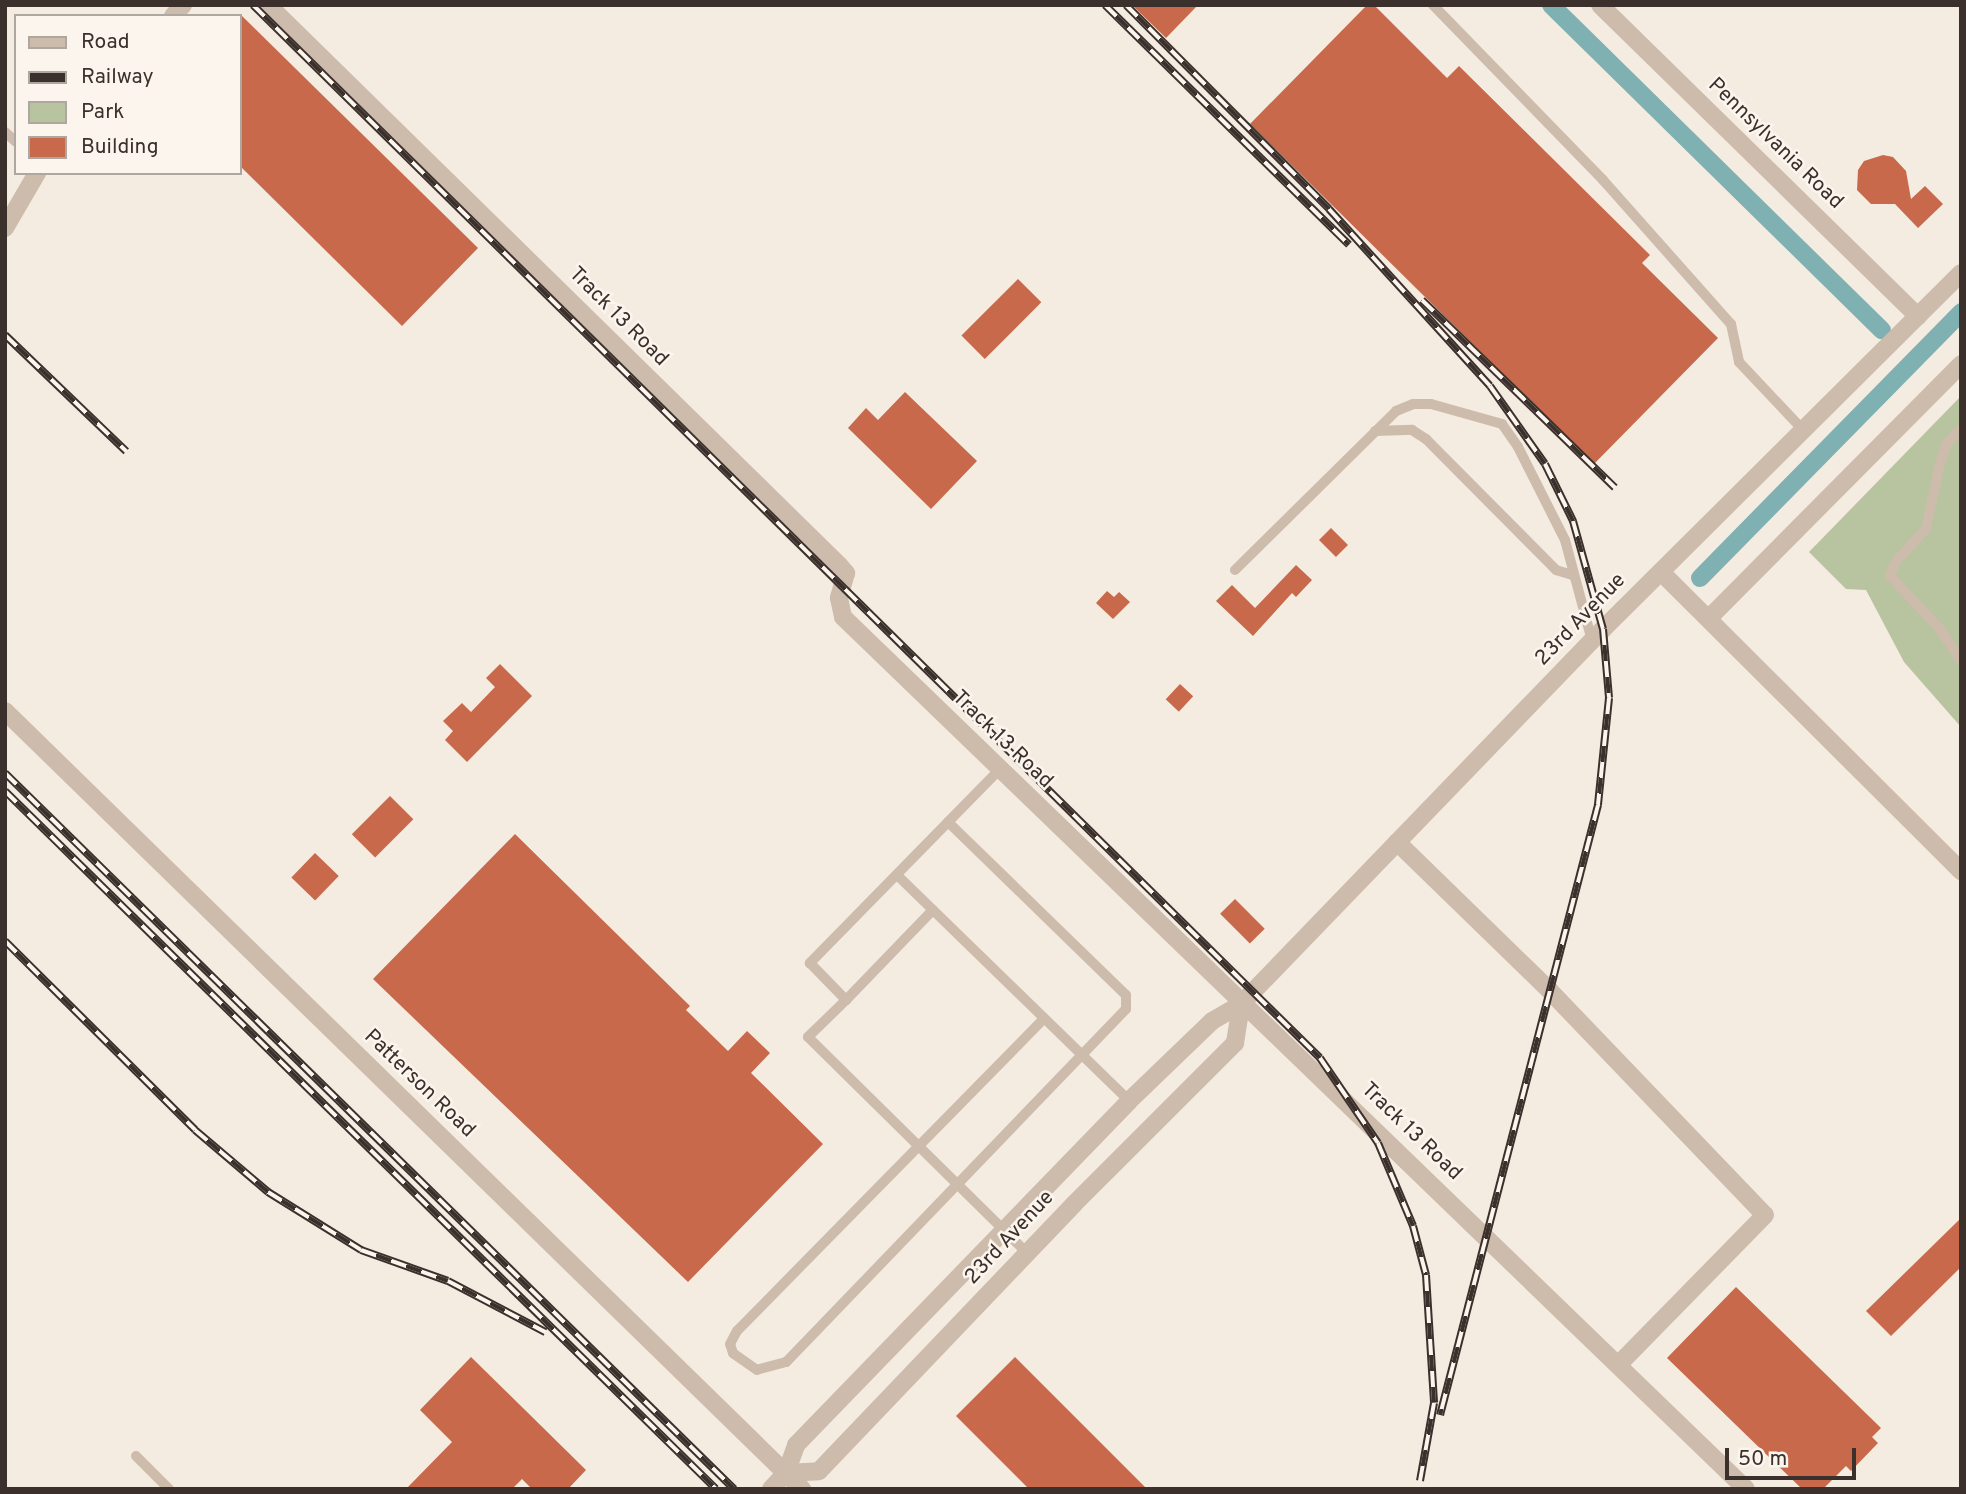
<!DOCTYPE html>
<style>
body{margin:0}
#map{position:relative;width:1966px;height:1494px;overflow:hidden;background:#f4ebe1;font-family:Overpass,sans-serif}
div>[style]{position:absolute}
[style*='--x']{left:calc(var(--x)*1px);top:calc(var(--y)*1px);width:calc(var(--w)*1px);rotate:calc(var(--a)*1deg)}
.green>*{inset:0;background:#b8c4a0}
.canal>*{height:18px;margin:-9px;padding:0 9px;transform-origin:9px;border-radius:9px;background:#7fb0b2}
.building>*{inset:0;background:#c8694b;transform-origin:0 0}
.service>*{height:10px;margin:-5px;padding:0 5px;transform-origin:5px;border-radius:5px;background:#cdbbac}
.minor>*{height:18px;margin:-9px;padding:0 9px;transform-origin:9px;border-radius:9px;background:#cdbbac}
.rail>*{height:8px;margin-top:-4px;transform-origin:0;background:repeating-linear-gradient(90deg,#fbf5ee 0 16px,#3b302b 0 32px);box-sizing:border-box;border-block:2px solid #3b302b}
span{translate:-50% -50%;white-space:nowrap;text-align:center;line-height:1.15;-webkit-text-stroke:5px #fbf5ee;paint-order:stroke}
.street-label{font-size:21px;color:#3b302b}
.frame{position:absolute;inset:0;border:7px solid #3b302b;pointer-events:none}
.legend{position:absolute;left:14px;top:14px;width:228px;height:161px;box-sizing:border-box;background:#fbf5ee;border:2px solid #aea6a0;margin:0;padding:9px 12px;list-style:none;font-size:21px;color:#3b302b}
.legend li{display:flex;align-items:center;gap:14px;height:35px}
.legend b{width:35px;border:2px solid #aea6a0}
.scale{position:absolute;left:1725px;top:1448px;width:131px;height:32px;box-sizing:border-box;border:4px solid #3b302b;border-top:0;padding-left:9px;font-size:21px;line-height:24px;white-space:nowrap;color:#3b302b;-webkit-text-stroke:5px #fbf5ee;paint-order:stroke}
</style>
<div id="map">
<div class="green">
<div style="clip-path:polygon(1961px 396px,1961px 727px,1904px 662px,1866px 590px,1846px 589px,1809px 552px)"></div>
</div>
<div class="canal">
<div style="--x:1551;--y:5;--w:464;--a:44.5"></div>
<div style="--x:1700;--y:578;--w:373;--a:-45.5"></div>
</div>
<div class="building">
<div style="clip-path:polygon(1132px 5px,1198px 5px,1166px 38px)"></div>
<div style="clip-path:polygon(1367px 5px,1374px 5px,1447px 78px,1459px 66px,1650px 255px,1642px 263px,1718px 338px,1594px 464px,1250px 124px)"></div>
<div style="clip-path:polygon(240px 14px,478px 248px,402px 326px,240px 166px)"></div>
<div style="clip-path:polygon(1883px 155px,1893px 157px,1906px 171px,1911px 199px,1925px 186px,1943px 204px,1918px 228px,1895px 204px,1871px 204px,1857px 190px,1858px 170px,1864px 161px)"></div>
<div style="left:1018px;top:279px;width:33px;height:80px;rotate:45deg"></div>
<div style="clip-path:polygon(905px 392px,977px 461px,931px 509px,848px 428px,866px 408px,878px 420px)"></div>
<div style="left:1331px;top:528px;width:24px;height:17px;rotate:45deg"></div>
<div style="clip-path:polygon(1296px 565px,1312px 580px,1296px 597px,1292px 593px,1253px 636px,1216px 601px,1232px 585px,1255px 608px)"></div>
<div style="clip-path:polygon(1107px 591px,1114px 597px,1119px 592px,1130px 602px,1113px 619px,1096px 603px)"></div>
<div style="clip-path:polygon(500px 664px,532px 696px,467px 762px,445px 740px,453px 731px,443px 721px,462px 703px,471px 712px,495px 687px,486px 678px)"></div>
<div style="left:1180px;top:684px;width:18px;height:21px;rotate:43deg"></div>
<div style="left:390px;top:796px;width:33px;height:54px;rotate:45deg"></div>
<div style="clip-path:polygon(515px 834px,690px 1006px,686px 1010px,728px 1051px,747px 1031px,770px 1053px,751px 1073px,823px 1144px,688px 1282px,373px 979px)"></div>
<div style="left:315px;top:853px;width:33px;height:34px;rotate:44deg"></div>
<div style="left:1235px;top:899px;width:42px;height:21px;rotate:45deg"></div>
<div style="clip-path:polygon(1961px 1218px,1961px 1267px,1891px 1336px,1866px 1311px)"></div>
<div style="clip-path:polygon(1736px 1287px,1881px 1428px,1872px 1437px,1878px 1443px,1851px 1471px,1846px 1466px,1823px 1489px,1802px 1489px,1667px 1358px)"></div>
<div style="clip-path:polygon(471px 1357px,586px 1470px,568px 1489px,532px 1489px,522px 1479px,512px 1489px,406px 1489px,452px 1442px,420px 1410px)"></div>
<div style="clip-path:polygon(1015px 1357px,1147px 1489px,1029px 1489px,956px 1416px)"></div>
</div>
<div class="service">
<div style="--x:1433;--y:5;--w:244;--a:45.8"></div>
<div style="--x:1603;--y:180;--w:193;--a:48.4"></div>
<div style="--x:1731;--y:324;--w:39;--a:78"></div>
<div style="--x:1739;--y:362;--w:93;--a:46.7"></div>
<div style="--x:5;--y:132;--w:15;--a:42"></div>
<div style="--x:1961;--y:429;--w:20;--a:135"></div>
<div style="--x:1947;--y:443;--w:21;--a:109"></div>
<div style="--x:1940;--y:463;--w:67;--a:102"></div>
<div style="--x:1926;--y:529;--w:44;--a:133.2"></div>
<div style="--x:1896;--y:561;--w:16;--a:112"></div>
<div style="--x:1890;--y:576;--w:71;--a:46.7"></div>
<div style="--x:1939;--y:628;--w:40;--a:56"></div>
<div style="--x:1375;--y:431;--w:37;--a:-2"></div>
<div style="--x:1412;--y:430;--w:17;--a:33"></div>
<div style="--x:1426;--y:439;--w:185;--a:45.2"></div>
<div style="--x:1556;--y:570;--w:17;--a:17"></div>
<div style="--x:1235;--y:570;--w:226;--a:-44.6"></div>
<div style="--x:1396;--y:411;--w:18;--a:-22"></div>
<div style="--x:1413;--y:404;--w:18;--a:0"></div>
<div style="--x:1431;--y:404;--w:74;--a:15.7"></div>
<div style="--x:1502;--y:424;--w:28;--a:55"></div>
<div style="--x:1518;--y:447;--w:104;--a:63.2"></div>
<div style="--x:1565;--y:540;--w:105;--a:75"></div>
<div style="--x:1000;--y:769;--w:272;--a:134.4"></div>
<div style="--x:810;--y:963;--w:52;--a:45.8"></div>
<div style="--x:846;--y:1000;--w:53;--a:135.8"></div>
<div style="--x:808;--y:1037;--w:309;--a:44.6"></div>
<div style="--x:948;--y:822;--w:248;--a:44.2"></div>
<div style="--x:1126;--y:995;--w:14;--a:90"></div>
<div style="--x:1126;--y:1009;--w:490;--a:133.9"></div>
<div style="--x:786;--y:1362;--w:30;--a:165"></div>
<div style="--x:757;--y:1370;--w:29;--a:-145"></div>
<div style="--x:733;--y:1353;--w:9;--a:-108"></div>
<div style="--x:730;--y:1344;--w:15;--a:-62"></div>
<div style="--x:737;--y:1331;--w:438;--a:-45.5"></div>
<div style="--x:897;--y:875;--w:324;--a:44.2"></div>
<div style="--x:846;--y:1000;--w:125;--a:-46"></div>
<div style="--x:136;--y:1456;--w:47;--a:45"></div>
</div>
<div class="minor">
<div style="--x:268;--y:5;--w:800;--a:44.44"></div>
<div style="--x:839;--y:565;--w:11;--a:49"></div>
<div style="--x:846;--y:573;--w:26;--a:106"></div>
<div style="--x:839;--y:598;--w:19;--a:78"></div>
<div style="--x:843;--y:617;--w:1255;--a:44"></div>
<div style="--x:1600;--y:5;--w:445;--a:44.4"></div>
<div style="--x:173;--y:16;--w:15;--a:-48"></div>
<div style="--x:5;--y:228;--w:64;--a:-59.8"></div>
<div style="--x:1661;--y:572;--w:424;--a:44.9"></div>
<div style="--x:1709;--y:618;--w:358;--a:-45.2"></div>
<div style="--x:5;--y:711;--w:1114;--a:44.31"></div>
<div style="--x:1397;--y:842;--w:214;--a:44.2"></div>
<div style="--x:1550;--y:991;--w:310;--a:46.2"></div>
<div style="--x:1765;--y:1215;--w:207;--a:134.4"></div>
<div style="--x:786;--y:1473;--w:33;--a:-3"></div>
<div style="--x:819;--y:1471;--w:369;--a:-46.3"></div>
<div style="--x:1074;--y:1204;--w:228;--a:-45"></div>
<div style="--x:1235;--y:1043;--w:39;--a:-81"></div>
<div style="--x:771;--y:1489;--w:22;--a:-47"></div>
<div style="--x:786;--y:1473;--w:30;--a:-70"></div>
<div style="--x:796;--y:1445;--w:479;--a:-45.9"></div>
<div style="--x:1129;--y:1101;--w:115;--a:-43.9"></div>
<div style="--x:1212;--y:1021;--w:34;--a:-30"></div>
<div style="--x:1241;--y:1004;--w:521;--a:-46.01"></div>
<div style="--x:1603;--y:629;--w:505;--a:-44.84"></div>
</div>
<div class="rail">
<div style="--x:253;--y:5;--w:1499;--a:44.62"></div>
<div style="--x:1320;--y:1058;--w:103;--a:55.7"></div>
<div style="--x:1378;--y:1143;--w:90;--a:67.1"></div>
<div style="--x:1413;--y:1226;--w:51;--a:75.1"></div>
<div style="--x:1426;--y:1275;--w:128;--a:86.4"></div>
<div style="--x:1434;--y:1403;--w:79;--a:100.2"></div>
<div style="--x:1105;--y:5;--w:342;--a:44.5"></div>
<div style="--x:1126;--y:5;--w:288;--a:45.1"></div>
<div style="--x:1329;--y:209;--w:239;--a:47.7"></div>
<div style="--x:1490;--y:386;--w:95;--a:54.8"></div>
<div style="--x:1545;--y:464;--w:64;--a:63.8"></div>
<div style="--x:1573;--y:521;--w:112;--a:74.5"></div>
<div style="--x:1603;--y:629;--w:69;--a:85"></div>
<div style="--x:1609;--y:698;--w:108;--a:95.9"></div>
<div style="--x:1598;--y:805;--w:630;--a:104.52"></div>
<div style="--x:1422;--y:300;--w:269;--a:44.2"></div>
<div style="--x:5;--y:335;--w:168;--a:43.8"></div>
<div style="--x:5;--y:773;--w:1022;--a:44.48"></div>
<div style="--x:5;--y:791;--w:996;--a:44.47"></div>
<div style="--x:5;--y:941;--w:268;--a:44.8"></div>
<div style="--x:195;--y:1130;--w:96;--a:40.3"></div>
<div style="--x:268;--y:1192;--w:110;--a:31.9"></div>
<div style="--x:361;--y:1250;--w:92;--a:19.6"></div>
<div style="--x:448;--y:1281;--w:110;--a:27.7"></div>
</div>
<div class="street-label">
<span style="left:1775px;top:144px;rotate:44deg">Pennsylvania Road</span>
<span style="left:618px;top:317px;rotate:45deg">Track 13 Road</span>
<span style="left:1581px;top:620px;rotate:-46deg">23rd Avenue</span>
<span style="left:1002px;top:740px;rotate:44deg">Track 13 Road</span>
<span style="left:419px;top:1084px;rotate:44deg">Patterson Road</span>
<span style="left:1411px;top:1132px;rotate:44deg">Track 13 Road</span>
<span style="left:1010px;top:1238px;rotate:-47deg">23rd Avenue</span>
</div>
<div class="frame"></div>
<ul class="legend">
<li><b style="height:9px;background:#cdbbac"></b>Road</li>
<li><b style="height:9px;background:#3b302b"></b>Railway</li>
<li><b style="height:19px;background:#b8c4a0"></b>Park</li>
<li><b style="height:19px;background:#c8694b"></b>Building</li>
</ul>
<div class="scale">50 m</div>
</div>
